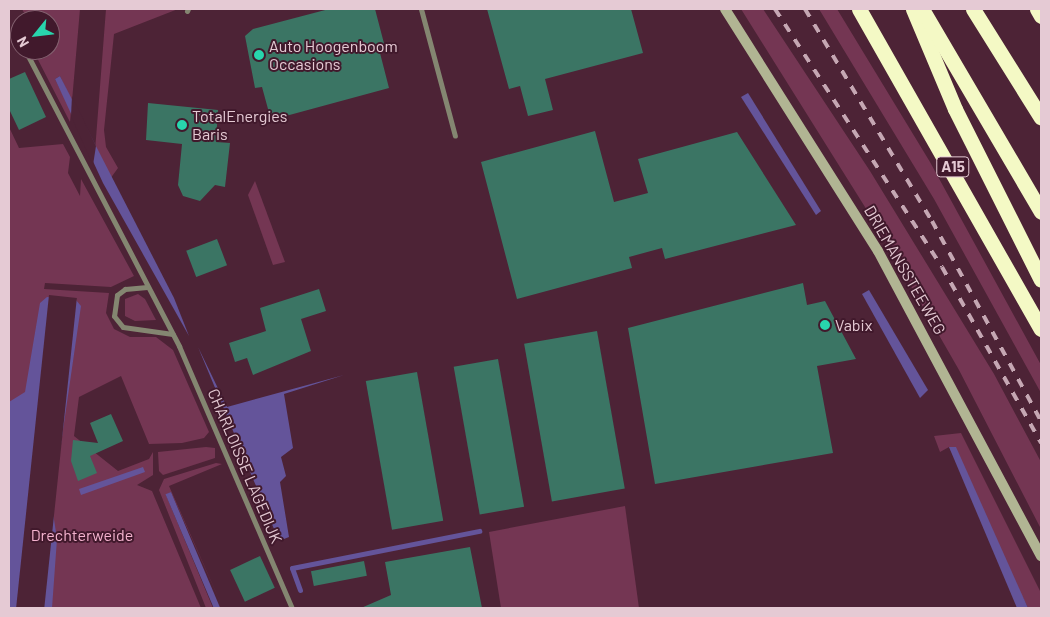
<!DOCTYPE html>
<style>
body{margin:0}
#map{position:relative;width:1050px;height:617px;overflow:hidden;background:#4d2336;font-family:Barlow,sans-serif}
div>[style]{position:absolute}
[style*='--x']{left:calc(var(--x)*1px);top:calc(var(--y)*1px);width:calc(var(--w)*1px);rotate:calc(var(--a)*1deg)}
.green>*{inset:0;background:#743653}
.water>*{inset:0;background:#64549a;transform-origin:0 0}
.pier>*{inset:0;background:#4d2336;transform-origin:0 0}
.stream>*{height:5px;margin:-2.5px;padding:0 2.5px;transform-origin:2.5px;border-radius:2.5px;background:#64549a}
.building>*{inset:0;background:#3b7564;transform-origin:0 0}
.minor>*{height:5px;margin:-2.5px;padding:0 2.5px;transform-origin:2.5px;border-radius:2.5px;background:#848671}
.secondary>*{height:10px;margin:-5px;padding:0 5px;transform-origin:5px;border-radius:5px;background:#b1b593}
.motorway>*{height:15px;margin:-7.5px;padding:0 7.5px;transform-origin:7.5px;border-radius:7.5px;background:#f4f9c5}
.rail>*{height:4px;margin-top:-2px;transform-origin:0;background:repeating-linear-gradient(90deg,#c5a7b3 0 9px,transparent 0 18px)}
.dots>*{width:14px;height:14px;translate:-50% -50%;box-sizing:border-box;border:2px solid #41192c;border-radius:50%}
span{translate:-50% -50%;white-space:nowrap;text-align:center;line-height:1.15;-webkit-text-stroke:4px #41192c;paint-order:stroke}
.shield-label span{padding:1px 4px;background:#41192c;border:1px solid;border-radius:4px;-webkit-text-stroke-width:0}
.shield-label{font-size:15px;color:#e5cad4;font-weight:700}
.poi-label{font-size:16px;color:#e5cad4}
.left{translate:0 -50%;text-align:left}
.street-label{font-size:16px;color:#e5cad4}
.park-label{font-size:16px;color:#f5b3cf}
.frame{position:absolute;inset:0;border:10px solid #e5cad4;pointer-events:none}
.north{position:absolute;left:10px;top:10px;width:50px;height:50px;box-sizing:border-box;background:#41192c;border:1px solid #83606f;border-radius:50%;rotate:241deg;font-size:14px;font-weight:700;line-height:20px;text-align:center;color:#e5cad4}
.north::after{content:'';display:block;margin:auto;width:18px;height:22px;background:#28d5ad;clip-path:polygon(50% 0,100% 100%,50% 72%,0 100%)}
</style>
<div id="map">
<div class="green">
<div style="clip-path:polygon(22px 9px,80px 9px,72px 101px,60px 76px,55px 79px,71px 111px,70px 122px,33px 50px,39px 50px,44px 57px,48px 54px,50px 20px,28px 20px)"></div>
<div style="clip-path:polygon(106px 9px,178px 9px,114px 34px,104px 130px,106px 147px,118px 168px,110px 179px,95px 151px)"></div>
<div style="clip-path:polygon(741px 9px,763px 9px,870px 171px,994px 374px,1041px 462px,1041px 529px,959px 370px,870px 215px)"></div>
<div style="clip-path:polygon(819px 9px,837px 9px,930px 162px,1041px 365px,1041px 393px,934px 199px)"></div>
<div style="clip-path:polygon(9px 127px,19px 148px,63px 144px,70px 157px,68px 173px,80px 196px,81px 179px,134px 276px,111px 287px,45px 283px,44px 289px,109px 293px,106px 313px,114px 329px,130px 337px,156px 337px,173px 350px,209px 432px,204px 438px,182px 443px,149px 444px,121px 376px,79px 397px,74px 436px,118px 471px,149px 459px,153px 452px,153px 475px,137px 485px,152px 491px,201px 608px,9px 608px)"></div>
<div style="clip-path:polygon(255px 181px,285px 262px,273px 265px,248px 195px)"></div>
<div style="clip-path:polygon(138px 294px,145px 299px,156px 320px,135px 321px,125px 316px,125px 299px)"></div>
<div style="clip-path:polygon(961px 433px,1041px 593px,1041px 608px,1028px 608px,949px 447px,940px 452px,934px 436px)"></div>
<div style="clip-path:polygon(206px 447px,215px 448px,215px 458px,163px 475px,159px 471px,158px 452px)"></div>
<div style="clip-path:polygon(216px 463px,222px 464px,169px 486px,223px 608px,171px 492px,166px 495px,213px 608px,206px 608px,159px 490px,164px 479px)"></div>
<div style="clip-path:polygon(625px 506px,639px 608px,501px 608px,489px 532px)"></div>
</div>
<div class="water">
<div style="clip-path:polygon(60px 76px,174px 298px,189px 336px,103px 183px,55px 79px)"></div>
<div style="clip-path:polygon(748px 93px,821px 211px,816px 215px,741px 97px)"></div>
<div style="clip-path:polygon(869px 290px,928px 390px,920px 398px,862px 294px)"></div>
<div style="clip-path:polygon(47px 297px,76px 300px,81px 306px,52px 506px,57px 539px,52px 608px,9px 608px,9px 402px,25px 392px,40px 303px)"></div>
<div style="clip-path:polygon(198px 347px,227px 407px,344px 375px,284px 394px,293px 448px,281px 457px,286px 476px,280px 482px,289px 537px,279px 541px)"></div>
<div style="clip-path:polygon(949px 447px,956px 447px,1028px 608px,1017px 608px)"></div>
<div style="clip-path:polygon(143px 467px,145px 472px,81px 495px,79px 489px)"></div>
<div style="left:171px;top:492px;width:126px;height:6px;rotate:67deg"></div>
</div>
<div class="pier">
<div style="clip-path:polygon(72px 96px,96px 146px,93px 165px,71px 116px)"></div>
<div style="left:49px;top:295px;width:28px;height:316px;rotate:6deg"></div>
</div>
<div class="stream">
<div style="--x:300;--y:590;--w:23;--a:-110"></div>
<div style="--x:292;--y:568;--w:191;--a:-11.2"></div>
</div>
<div class="building">
<div style="clip-path:polygon(329px 9px,375px 9px,386px 51px,380px 53px,389px 88px,271px 120px,262px 87px,255px 88px,245px 36px,253px 29px)"></div>
<div style="clip-path:polygon(487px 9px,631px 9px,643px 53px,545px 79px,553px 110px,528px 116px,520px 86px,509px 89px)"></div>
<div style="clip-path:polygon(25px 72px,46px 117px,19px 130px,9px 109px,9px 79px)"></div>
<div style="clip-path:polygon(148px 103px,218px 110px,216px 142px,230px 143px,225px 187px,215px 185px,200px 201px,183px 196px,178px 185px,182px 144px,146px 140px)"></div>
<div style="clip-path:polygon(595px 131px,614px 202px,648px 193px,638px 159px,737px 132px,796px 225px,665px 259px,662px 248px,629px 257px,632px 268px,517px 299px,481px 162px)"></div>
<div style="left:217px;top:239px;width:28px;height:33px;rotate:69deg"></div>
<div style="clip-path:polygon(803px 283px,807px 305px,825px 301px,856px 359px,817px 366px,833px 453px,655px 484px,628px 328px)"></div>
<div style="clip-path:polygon(319px 289px,326px 311px,301px 319px,311px 351px,253px 375px,247px 358px,235px 362px,229px 343px,266px 331px,260px 308px)"></div>
<div style="left:597px;top:331px;width:160px;height:74px;rotate:80deg"></div>
<div style="left:498px;top:359px;width:150px;height:45px;rotate:80deg"></div>
<div style="left:417px;top:372px;width:151px;height:52px;rotate:80deg"></div>
<div style="clip-path:polygon(111px 414px,123px 441px,90px 456px,97px 473px,78px 481px,71px 461px,73px 440px,98px 443px,90px 423px)"></div>
<div style="clip-path:polygon(470px 547px,482px 608px,361px 608px,391px 595px,385px 562px)"></div>
<div style="left:260px;top:556px;width:35px;height:33px;rotate:65deg"></div>
<div style="left:364px;top:561px;width:15px;height:54px;rotate:79deg"></div>
</div>
<div class="minor">
<div style="--x:421;--y:9;--w:131;--a:75"></div>
<div style="--x:187;--y:11;--w:2;--a:-63"></div>
<div style="--x:19;--y:39;--w:1;--a:45"></div>
<div style="--x:25;--y:50;--w:334;--a:62.5"></div>
<div style="--x:179;--y:346;--w:285;--a:66.7"></div>
<div style="--x:147;--y:287;--w:22;--a:175"></div>
<div style="--x:125;--y:289;--w:10;--a:143"></div>
<div style="--x:117;--y:295;--w:21;--a:98"></div>
<div style="--x:114;--y:316;--w:14;--a:51"></div>
<div style="--x:123;--y:327;--w:50;--a:8"></div>
</div>
<div class="secondary">
<div style="--x:725;--y:9;--w:286;--a:57.7"></div>
<div style="--x:878;--y:251;--w:346;--a:61.9"></div>
</div>
<div class="motorway">
<div style="--x:859;--y:9;--w:368;--a:60.4"></div>
<div style="--x:913;--y:9;--w:108;--a:67.2"></div>
<div style="--x:955;--y:109;--w:191;--a:63.3"></div>
<div style="--x:922;--y:9;--w:235;--a:59.6"></div>
<div style="--x:973;--y:9;--w:128;--a:58"></div>
<div style="--x:1037;--y:9;--w:8;--a:60"></div>
</div>
<div class="rail">
<div style="--x:775;--y:9;--w:307;--a:57.1"></div>
<div style="--x:942;--y:267;--w:202;--a:60.6"></div>
<div style="--x:805;--y:9;--w:247;--a:59.1"></div>
<div style="--x:932;--y:221;--w:228;--a:61.4"></div>
</div>
<div class="dots">
<div style="left:259px;top:55px;background:#28d5ad"></div>
<div style="left:182px;top:125px;background:#28d5ad"></div>
<div style="left:825px;top:325px;background:#28d5ad"></div>
</div>
<div class="shield-label">
<span style="left:953px;top:167px">A15</span>
</div>
<div class="poi-label">
<span class="left" style="left:269px;top:55px">Auto Hoogenboom<br>Occasions</span>
<span class="left" style="left:192px;top:125px">TotalEnergies<br>Baris</span>
<span class="left" style="left:835px;top:325px">Vabix</span>
</div>
<div class="street-label">
<span style="left:905px;top:270px;rotate:60deg">DRIEMANSSTEEWEG</span>
<span style="left:245px;top:466px;rotate:67deg">CHARLOISSE LAGEDIJK</span>
</div>
<div class="park-label">
<span style="left:82px;top:535px">Drechterweide</span>
</div>
<div class="frame"></div>
<div class="north">N</div>
</div>
